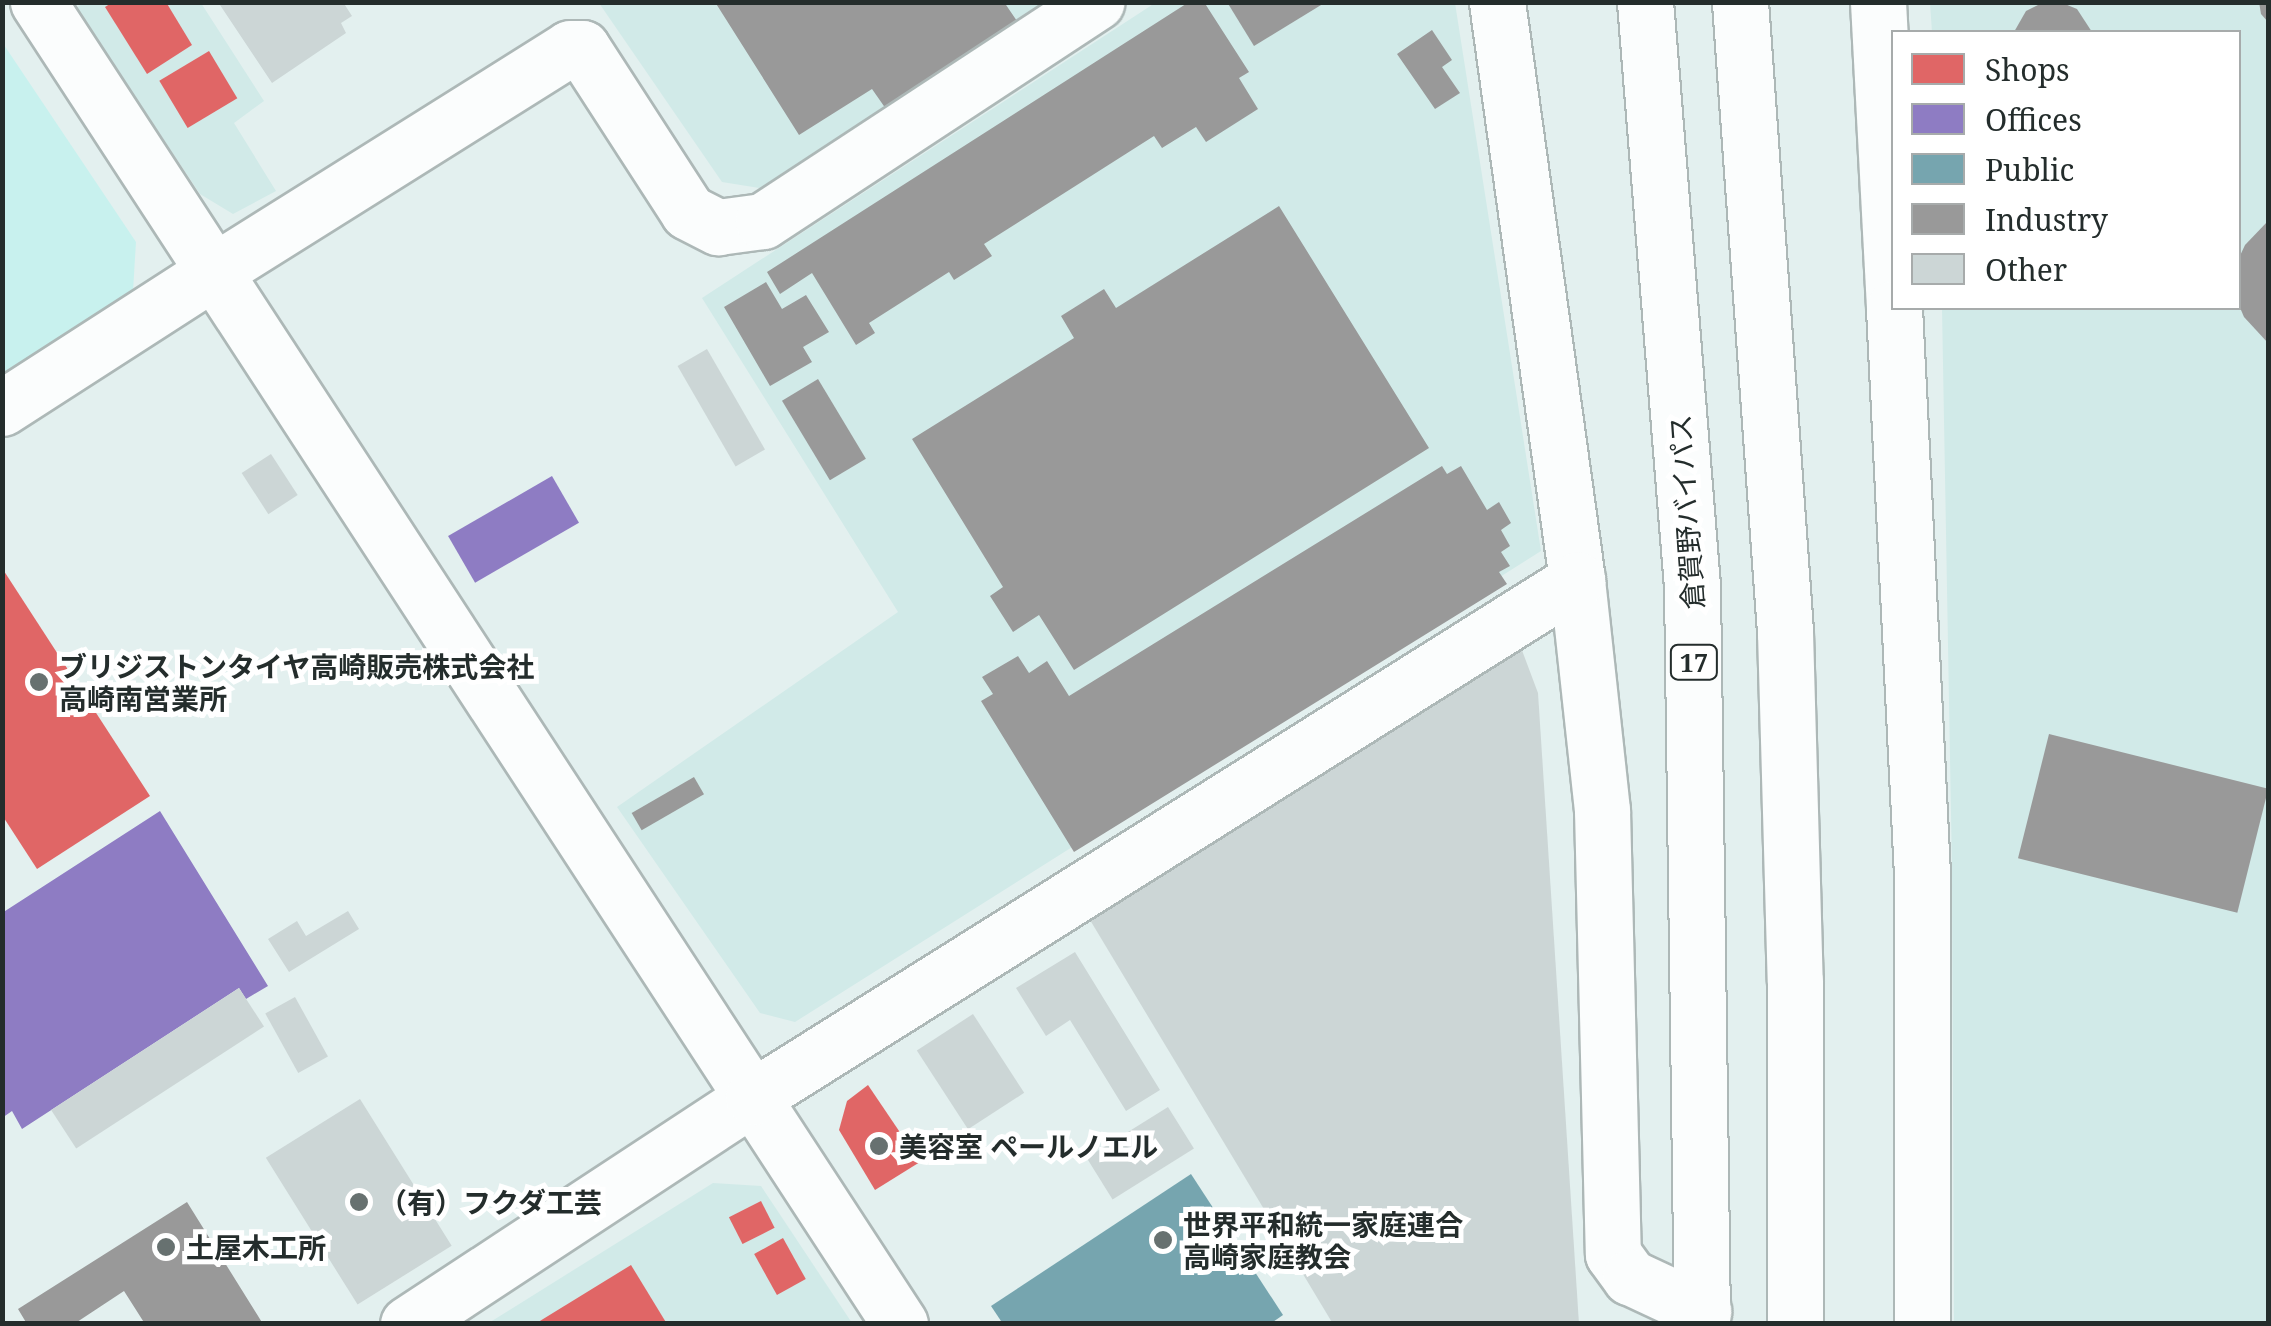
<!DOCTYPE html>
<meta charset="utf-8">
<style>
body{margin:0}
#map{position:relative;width:2271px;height:1326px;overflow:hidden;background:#e3f0ef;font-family:"Noto Serif","Noto Sans JP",serif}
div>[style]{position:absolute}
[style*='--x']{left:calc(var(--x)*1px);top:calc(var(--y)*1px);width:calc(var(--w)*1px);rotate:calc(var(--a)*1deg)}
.built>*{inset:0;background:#d1eae8}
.green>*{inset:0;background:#c8f1ee}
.shops>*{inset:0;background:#e06666;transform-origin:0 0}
.offices>*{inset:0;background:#8e7cc3;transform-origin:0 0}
.public>*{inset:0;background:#76a5af}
.industry>*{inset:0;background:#999;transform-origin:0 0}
.building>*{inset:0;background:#ccd6d6;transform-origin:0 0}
.roads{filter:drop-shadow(2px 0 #adb8b7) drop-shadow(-2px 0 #adb8b7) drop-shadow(0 2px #adb8b7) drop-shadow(0 -2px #adb8b7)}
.street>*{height:55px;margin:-27.5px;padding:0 27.5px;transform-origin:27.5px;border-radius:27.5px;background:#fbfdfd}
.secondary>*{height:55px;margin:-27.5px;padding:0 27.5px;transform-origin:27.5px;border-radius:27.5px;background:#fbfdfd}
.highway>*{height:55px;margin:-27.5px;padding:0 27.5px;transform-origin:27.5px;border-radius:27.5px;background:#fbfdfd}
.dots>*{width:28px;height:28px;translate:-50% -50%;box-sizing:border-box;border:5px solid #fff;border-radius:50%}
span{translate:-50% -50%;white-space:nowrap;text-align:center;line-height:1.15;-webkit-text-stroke:10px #fff;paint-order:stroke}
.shield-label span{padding:2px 8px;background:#fff;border:2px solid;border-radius:8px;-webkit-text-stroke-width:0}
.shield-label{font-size:25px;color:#242d2c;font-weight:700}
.street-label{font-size:28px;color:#242d2c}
.poi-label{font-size:28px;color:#242d2c;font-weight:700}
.left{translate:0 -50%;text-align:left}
.frame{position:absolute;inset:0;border:5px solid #242d2c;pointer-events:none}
.legend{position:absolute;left:1891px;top:30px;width:350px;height:280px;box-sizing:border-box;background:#fff;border:2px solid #a7abab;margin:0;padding:12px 18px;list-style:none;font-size:30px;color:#242d2c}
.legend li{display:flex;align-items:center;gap:20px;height:50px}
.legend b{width:50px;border:2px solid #a7abab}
</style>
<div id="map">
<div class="built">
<div style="clip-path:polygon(85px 2px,201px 3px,264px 101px,234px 123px,276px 191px,233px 214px,200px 194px,76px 8px)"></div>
<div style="clip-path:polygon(599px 3px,1047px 3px,765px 189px,722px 182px)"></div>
<div style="clip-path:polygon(1155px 3px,1455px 3px,1541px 551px,795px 1022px,760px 1013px,617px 807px,898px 612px,702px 298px)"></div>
<div style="clip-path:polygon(1930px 3px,2268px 3px,2268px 1323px,1954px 1323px,1952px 870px,1942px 308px,2238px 308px,2238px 32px,1932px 32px)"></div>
<div style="clip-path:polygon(713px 1183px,761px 1186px,852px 1323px,487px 1324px)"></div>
</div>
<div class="green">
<div style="clip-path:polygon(2px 42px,136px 242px,133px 291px,3px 373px)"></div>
</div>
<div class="shops">
<div style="clip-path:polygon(113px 2px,166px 2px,192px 45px,147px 74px,105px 7px)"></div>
<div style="left:209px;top:51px;width:55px;height:58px;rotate:59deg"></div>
<div style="clip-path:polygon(2px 568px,150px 796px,37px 869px,2px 815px)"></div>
<div style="clip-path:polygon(868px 1085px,920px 1162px,875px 1190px,839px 1130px,847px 1101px)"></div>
<div style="left:761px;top:1201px;width:30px;height:36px;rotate:63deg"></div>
<div style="left:783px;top:1238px;width:47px;height:33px;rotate:61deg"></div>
<div style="clip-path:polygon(631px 1265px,667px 1324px,535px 1324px)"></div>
</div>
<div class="offices">
<div style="left:552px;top:476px;width:54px;height:120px;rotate:60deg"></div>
<div style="clip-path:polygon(160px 811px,268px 986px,246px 999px,239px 988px,22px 1129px,12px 1111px,2px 1118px,2px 913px)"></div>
<div style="left:1508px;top:1177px;width:52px;height:78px;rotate:1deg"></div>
</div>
<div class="public">
<div style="clip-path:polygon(1191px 1174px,1283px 1315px,1270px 1324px,1003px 1324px,991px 1306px)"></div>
</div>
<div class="industry">
<div style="clip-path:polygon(715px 2px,1004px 2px,1019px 24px,886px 109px,872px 89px,799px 135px)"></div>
<div style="clip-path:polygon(1189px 2px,1204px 2px,1249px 72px,1239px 78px,1258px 109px,1206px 142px,1196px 127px,1162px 148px,1154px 136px,984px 244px,992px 256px,954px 280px,949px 272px,869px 323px,875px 333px,856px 345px,812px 273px,780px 294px,767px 272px)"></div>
<div style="clip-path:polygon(1227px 2px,1326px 2px,1254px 46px)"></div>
<div style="clip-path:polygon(2060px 2px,2077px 9px,2092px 32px,2014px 32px,2026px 11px,2042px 3px)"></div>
<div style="clip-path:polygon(2259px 2px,2268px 2px,2268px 22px,2261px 14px)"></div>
<div style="clip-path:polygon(1432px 30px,1452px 60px,1442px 67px,1460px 93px,1435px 109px,1397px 54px)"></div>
<div style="clip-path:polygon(1279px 206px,1429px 448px,1074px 670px,1039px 615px,1013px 632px,990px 596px,1003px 587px,912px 439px,1074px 338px,1061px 316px,1104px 289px,1116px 308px)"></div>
<div style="clip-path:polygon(2268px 221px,2268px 343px,2244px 317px,2238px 303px,2238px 260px,2245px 245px)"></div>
<div style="clip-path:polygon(766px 282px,782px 309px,806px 295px,829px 332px,803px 347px,812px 362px,770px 386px,724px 307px)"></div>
<div style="left:818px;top:379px;width:93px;height:42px;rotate:59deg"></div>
<div style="clip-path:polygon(1442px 466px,1447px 474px,1461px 466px,1487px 510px,1499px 502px,1511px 523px,1501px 530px,1510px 546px,1501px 552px,1510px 566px,1499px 572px,1507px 584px,1074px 852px,981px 701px,993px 694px,982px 677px,1018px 656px,1029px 673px,1047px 661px,1069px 696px)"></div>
<div style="left:2049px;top:734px;width:226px;height:128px;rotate:14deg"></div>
<div style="left:694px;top:777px;width:20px;height:72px;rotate:60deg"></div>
<div style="clip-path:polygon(187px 1202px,263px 1324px,145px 1324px,124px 1291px,74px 1324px,27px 1324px,18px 1309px)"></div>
</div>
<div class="building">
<div style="clip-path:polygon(218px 2px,343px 2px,352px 16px,341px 23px,346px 33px,272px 83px)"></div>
<div style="left:707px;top:349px;width:116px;height:34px;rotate:60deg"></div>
<div style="left:271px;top:454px;width:49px;height:35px;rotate:57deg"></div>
<div style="clip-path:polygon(1520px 645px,1538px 693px,1579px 1324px,1333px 1324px,1087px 915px)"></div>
<div style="clip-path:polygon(348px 911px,359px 929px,289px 972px,268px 939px,297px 921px,306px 936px)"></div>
<div style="clip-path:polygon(1075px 952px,1160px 1090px,1126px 1111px,1070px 1020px,1046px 1036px,1016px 988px)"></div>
<div style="left:239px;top:988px;width:46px;height:224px;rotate:57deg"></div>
<div style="left:295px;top:997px;width:68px;height:34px;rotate:61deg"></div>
<div style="left:973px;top:1014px;width:94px;height:67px;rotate:57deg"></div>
<div style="left:360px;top:1099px;width:173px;height:111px;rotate:58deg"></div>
<div style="left:1168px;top:1107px;width:49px;height:96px;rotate:58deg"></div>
</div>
<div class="roads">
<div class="street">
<div style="--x:38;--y:2;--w:1578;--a:56.89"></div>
<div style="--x:1497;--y:2;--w:584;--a:82.12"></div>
<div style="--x:1577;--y:580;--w:231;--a:83.8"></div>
<div style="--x:1602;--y:810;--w:444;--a:88.6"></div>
<div style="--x:1613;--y:1254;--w:29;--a:54"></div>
<div style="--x:1630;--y:1277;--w:81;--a:25"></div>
<div style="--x:1878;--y:2;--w:304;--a:87"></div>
<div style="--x:213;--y:272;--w:421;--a:-32.1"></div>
<div style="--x:570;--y:48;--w:12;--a:0"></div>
<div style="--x:582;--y:48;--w:195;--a:57.1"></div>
<div style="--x:688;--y:212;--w:34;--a:27"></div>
<div style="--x:718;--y:227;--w:45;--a:-7.6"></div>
<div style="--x:763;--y:221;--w:399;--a:-33.3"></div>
<div style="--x:1894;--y:308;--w:567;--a:87.17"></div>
<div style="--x:1922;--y:874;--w:450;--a:90"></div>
</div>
<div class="secondary">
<div style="--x:2;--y:408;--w:251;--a:-32.8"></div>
<div style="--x:408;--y:1324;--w:413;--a:-33.3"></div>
<div style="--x:753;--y:1097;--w:973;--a:-32.11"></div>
</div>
<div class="highway">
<div style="--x:1645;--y:2;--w:586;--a:85.4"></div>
<div style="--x:1692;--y:586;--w:738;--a:89.22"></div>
<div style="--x:1740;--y:2;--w:632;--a:85.91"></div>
<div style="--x:1785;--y:632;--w:349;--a:88.4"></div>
<div style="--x:1795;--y:981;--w:343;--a:90"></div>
</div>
</div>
<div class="dots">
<div style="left:39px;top:682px;background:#677170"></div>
<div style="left:879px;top:1146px;background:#677170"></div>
<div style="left:359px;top:1202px;background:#677170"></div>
<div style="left:1163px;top:1240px;background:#677170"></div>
<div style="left:166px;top:1247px;background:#677170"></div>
</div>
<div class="shield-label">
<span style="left:1694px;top:662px">17</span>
</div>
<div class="street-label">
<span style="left:1686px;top:512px;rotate:-94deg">倉賀野バイパス</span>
</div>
<div class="poi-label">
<span class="left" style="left:59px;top:682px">ブリジストンタイヤ高崎販売株式会社<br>高崎南営業所</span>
<span class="left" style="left:899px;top:1146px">美容室 ペールノエル</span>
<span class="left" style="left:379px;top:1202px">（有）フクダ工芸</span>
<span class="left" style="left:1183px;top:1240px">世界平和統一家庭連合<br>高崎家庭教会</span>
<span class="left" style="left:186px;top:1247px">土屋木工所</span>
</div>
<div class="frame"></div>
<ul class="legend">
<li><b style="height:28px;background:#e06666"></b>Shops</li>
<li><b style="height:28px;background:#8e7cc3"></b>Offices</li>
<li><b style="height:28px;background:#76a5af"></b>Public</li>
<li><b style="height:28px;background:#999"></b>Industry</li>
<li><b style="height:28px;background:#ccd6d6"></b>Other</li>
</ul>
</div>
